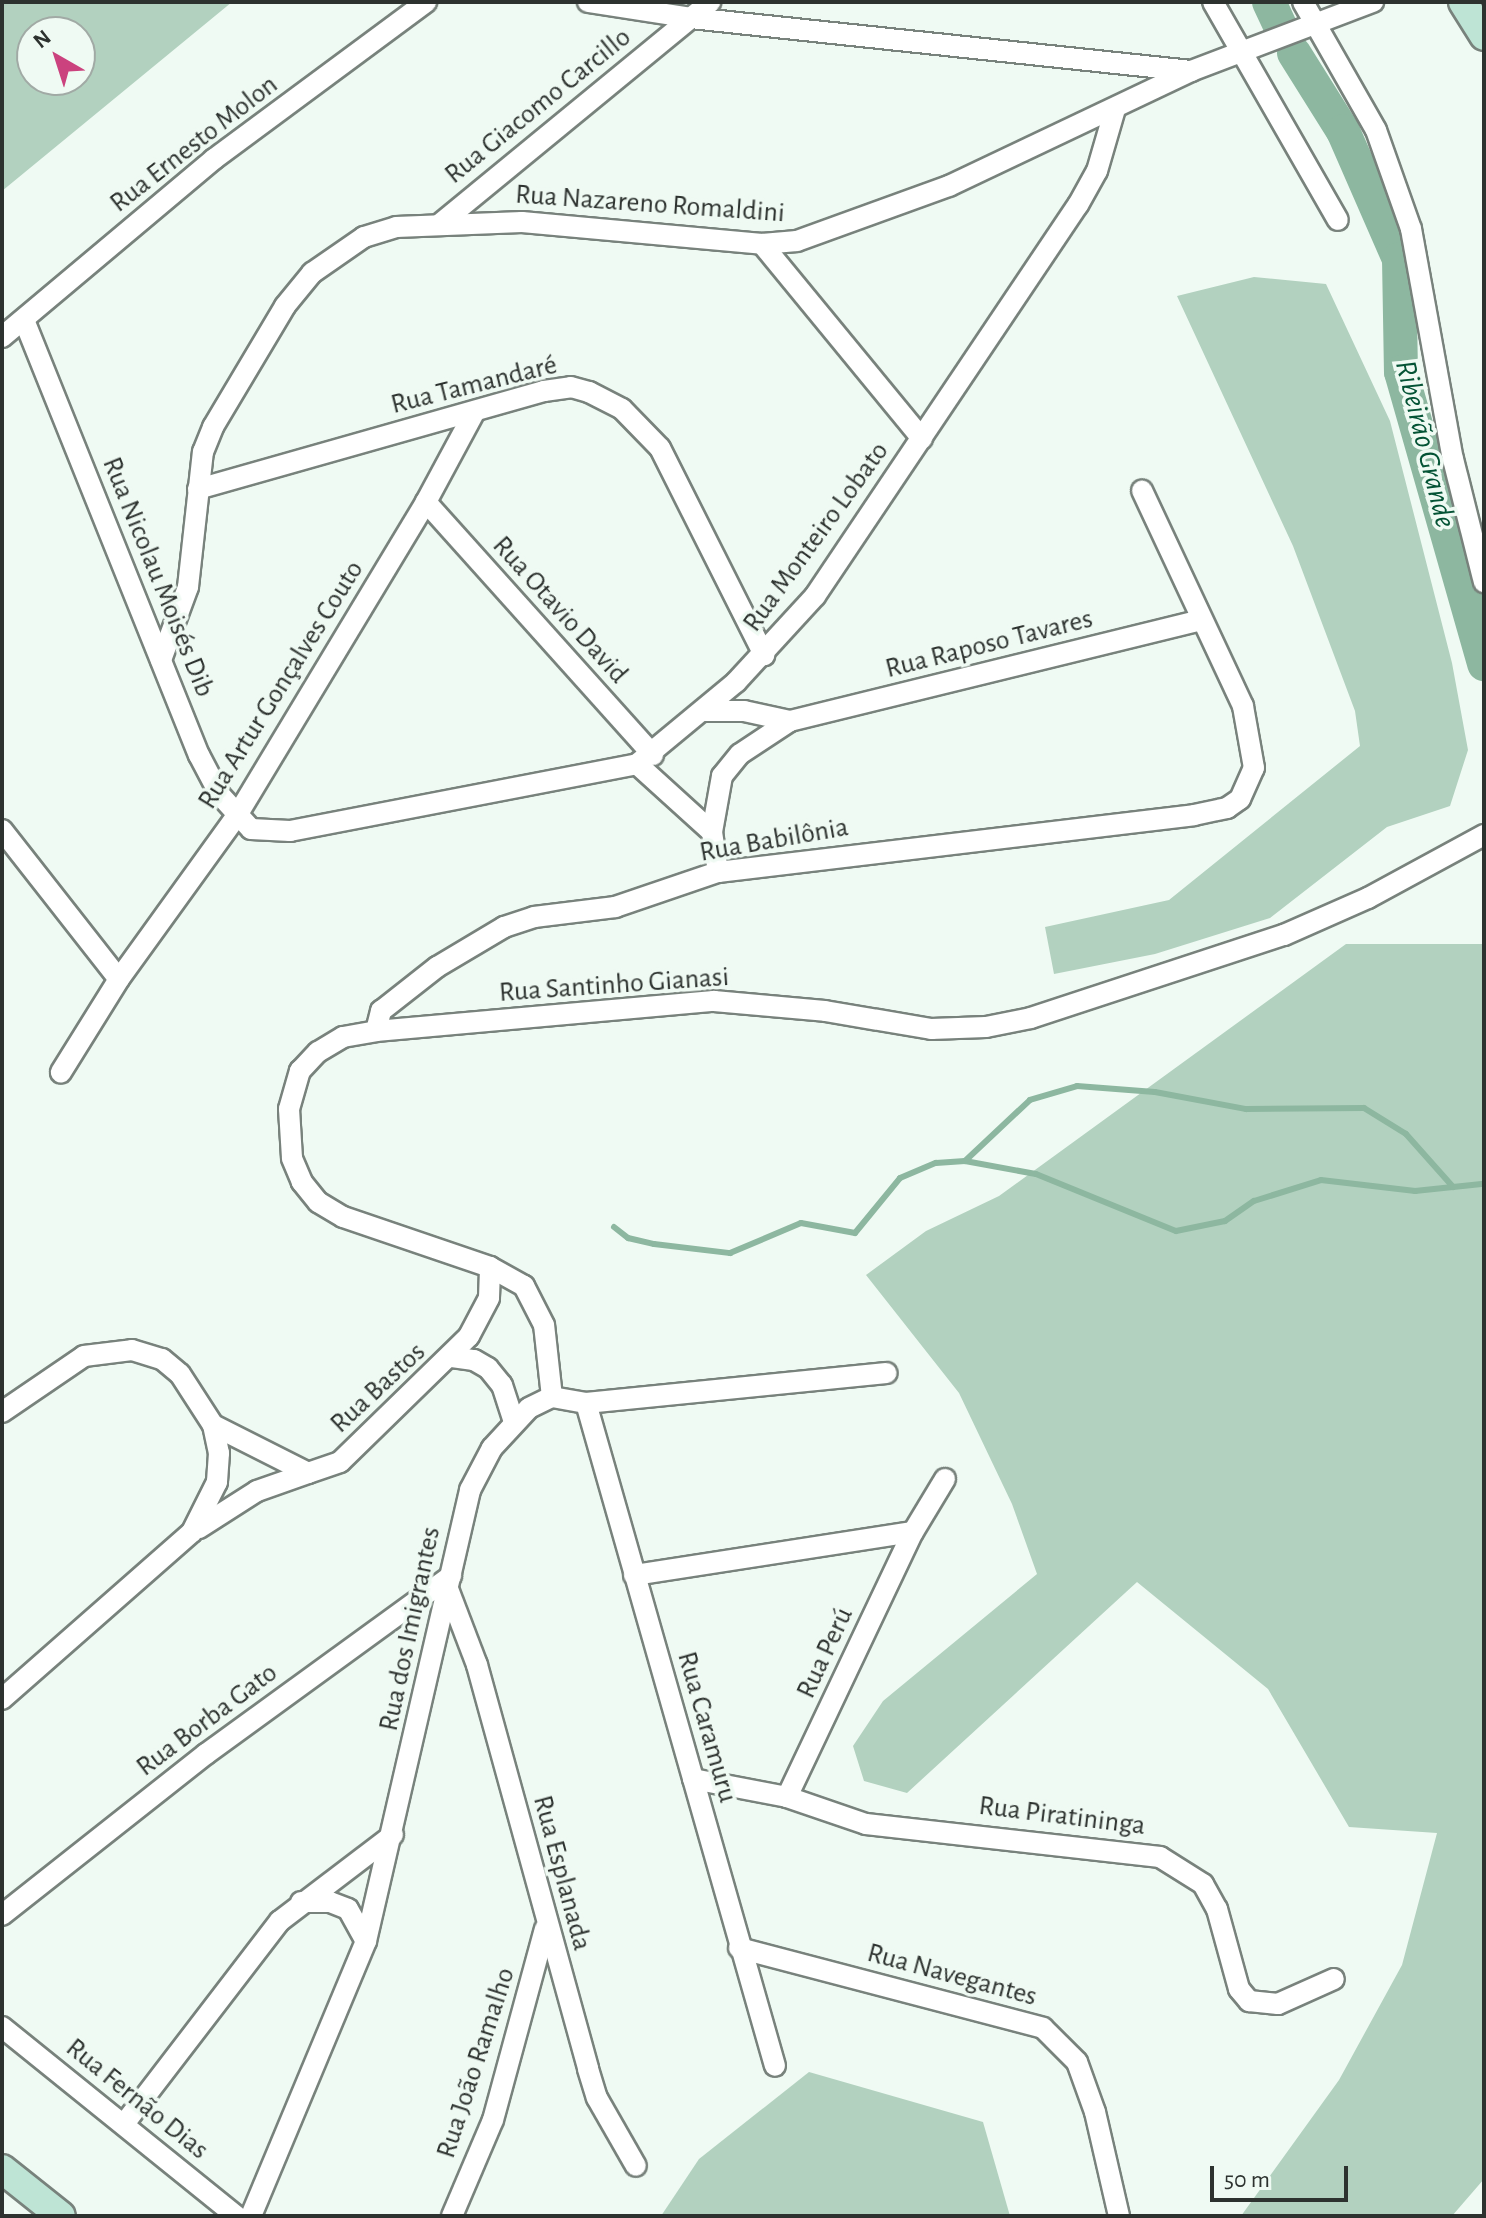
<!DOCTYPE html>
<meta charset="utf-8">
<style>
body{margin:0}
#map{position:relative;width:1486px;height:2218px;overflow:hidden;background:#effaf3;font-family:"Alegreya Sans",sans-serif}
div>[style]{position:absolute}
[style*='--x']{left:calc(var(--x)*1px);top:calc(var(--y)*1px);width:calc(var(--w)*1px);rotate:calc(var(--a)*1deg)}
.green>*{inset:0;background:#b2d1bf}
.stream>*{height:6px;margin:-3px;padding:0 3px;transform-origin:3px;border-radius:3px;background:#8db7a0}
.river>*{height:34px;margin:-17px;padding:0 17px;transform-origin:17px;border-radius:17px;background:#8db7a0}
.roads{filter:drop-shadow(2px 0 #78827c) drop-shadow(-2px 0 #78827c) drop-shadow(0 2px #78827c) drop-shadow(0 -2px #78827c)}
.street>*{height:20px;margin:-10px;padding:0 10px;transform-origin:10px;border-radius:10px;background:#fff}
.secondary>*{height:28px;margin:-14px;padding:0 14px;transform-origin:14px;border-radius:14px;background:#bee4d5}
span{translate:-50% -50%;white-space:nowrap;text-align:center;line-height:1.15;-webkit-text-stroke:7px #effaf3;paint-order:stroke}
.street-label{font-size:28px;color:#2d322f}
.water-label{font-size:30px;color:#045335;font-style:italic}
.frame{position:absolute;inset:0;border:4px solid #2d322f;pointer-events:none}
.north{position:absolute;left:16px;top:16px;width:80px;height:80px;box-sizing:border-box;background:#effaf3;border:2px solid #a1aaa5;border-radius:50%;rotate:321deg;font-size:22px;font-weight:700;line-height:32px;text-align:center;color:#2d322f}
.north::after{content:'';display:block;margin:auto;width:28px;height:36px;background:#cb427e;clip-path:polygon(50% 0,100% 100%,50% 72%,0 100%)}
.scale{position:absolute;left:1210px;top:2166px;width:138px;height:36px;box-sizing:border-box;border:4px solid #2d322f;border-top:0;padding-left:10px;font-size:24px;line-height:28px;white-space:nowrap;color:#2d322f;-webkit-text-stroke:6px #effaf3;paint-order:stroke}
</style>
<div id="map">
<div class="green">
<div style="clip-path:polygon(evenodd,2px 2px,232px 2px,2px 191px,2px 2px,32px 32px,80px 32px,80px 80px,32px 80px,32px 32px)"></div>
<div style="clip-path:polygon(1254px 277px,1326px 284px,1390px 421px,1452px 663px,1468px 750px,1450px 806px,1387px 827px,1270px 918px,1155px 954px,1054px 974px,1045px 927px,1169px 900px,1360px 746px,1355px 711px,1293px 546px,1177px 296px)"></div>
<div style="clip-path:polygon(1346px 944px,1484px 944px,1484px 2179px,1452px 2216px,1241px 2216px,1339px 2080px,1402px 1965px,1437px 1833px,1349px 1827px,1268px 1689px,1137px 1582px,907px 1793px,864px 1781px,853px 1746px,883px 1701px,1037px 1574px,1012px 1504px,959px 1393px,866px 1275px,926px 1231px,999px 1196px)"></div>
<div style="clip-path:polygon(809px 2072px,983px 2122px,1010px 2216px,661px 2216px,699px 2159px)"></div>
</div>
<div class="stream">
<div style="--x:965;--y:1161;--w:72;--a:10.4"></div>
<div style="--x:1036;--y:1174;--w:151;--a:22.2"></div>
<div style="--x:1176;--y:1231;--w:50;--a:-11.5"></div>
<div style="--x:1225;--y:1221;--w:35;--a:-35"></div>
<div style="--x:1254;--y:1201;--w:70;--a:-17.4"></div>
<div style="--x:1321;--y:1180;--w:95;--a:6.7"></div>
<div style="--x:1415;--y:1191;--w:38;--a:-6"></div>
<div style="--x:614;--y:1227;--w:18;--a:38"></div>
<div style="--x:628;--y:1238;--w:27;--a:13"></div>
<div style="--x:654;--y:1244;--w:77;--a:6.8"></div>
<div style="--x:730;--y:1253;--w:77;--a:-22.9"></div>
<div style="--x:801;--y:1223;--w:55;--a:10.5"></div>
<div style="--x:855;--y:1233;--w:71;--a:-50.7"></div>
<div style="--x:900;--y:1178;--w:39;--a:-23"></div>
<div style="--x:936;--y:1163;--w:29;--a:-4"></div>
<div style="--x:965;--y:1161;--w:89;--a:-43.2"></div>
<div style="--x:1030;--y:1100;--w:49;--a:-16.6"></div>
<div style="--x:1077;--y:1086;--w:78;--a:4.4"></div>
<div style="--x:1155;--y:1092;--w:93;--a:10.6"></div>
<div style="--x:1246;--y:1109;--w:118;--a:-0.5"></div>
<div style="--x:1364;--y:1108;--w:49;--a:31.8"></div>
<div style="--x:1406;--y:1134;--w:71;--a:48.4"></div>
<div style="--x:1453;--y:1187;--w:31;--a:-6"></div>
</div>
<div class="river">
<div style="--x:1269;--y:2;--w:26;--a:65"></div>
<div style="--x:1294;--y:53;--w:92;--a:57.9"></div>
<div style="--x:1343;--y:131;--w:140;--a:66.4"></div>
<div style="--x:1399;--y:259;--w:113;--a:89"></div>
<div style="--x:1401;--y:372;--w:304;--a:74.1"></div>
</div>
<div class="roads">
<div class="street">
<div style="--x:588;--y:2;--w:104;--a:8.8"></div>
<div style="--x:691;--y:18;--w:503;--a:6.05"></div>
<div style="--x:1213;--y:2;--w:251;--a:60.2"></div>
<div style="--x:1303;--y:2;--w:147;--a:60.3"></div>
<div style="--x:1376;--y:130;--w:105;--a:70.5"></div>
<div style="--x:1411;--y:229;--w:234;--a:79.7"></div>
<div style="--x:1453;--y:459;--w:127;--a:75.9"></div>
<div style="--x:440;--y:224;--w:350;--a:-39.4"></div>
<div style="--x:762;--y:244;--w:252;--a:50.6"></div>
<div style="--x:24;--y:320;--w:469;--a:68.1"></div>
<div style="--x:199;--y:755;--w:45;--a:62.3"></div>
<div style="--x:220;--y:795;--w:46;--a:47.6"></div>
<div style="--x:251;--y:829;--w:39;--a:3"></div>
<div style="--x:290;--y:831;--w:353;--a:-10.9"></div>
<div style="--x:637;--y:764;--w:129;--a:-39.6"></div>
<div style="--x:736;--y:682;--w:117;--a:-47.4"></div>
<div style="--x:815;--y:596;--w:471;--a:-56.1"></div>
<div style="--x:1078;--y:205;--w:39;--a:-61"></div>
<div style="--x:1097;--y:171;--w:65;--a:-73.8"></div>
<div style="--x:2;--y:337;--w:277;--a:-40"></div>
<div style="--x:214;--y:159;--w:264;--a:-36.5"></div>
<div style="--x:198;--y:489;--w:360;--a:-15.8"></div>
<div style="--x:544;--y:391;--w:27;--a:-8"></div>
<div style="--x:571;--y:387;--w:19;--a:16"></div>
<div style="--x:589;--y:392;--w:37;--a:27"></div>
<div style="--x:622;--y:409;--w:54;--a:45.7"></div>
<div style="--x:660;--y:448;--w:232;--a:63.3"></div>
<div style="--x:426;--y:502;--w:340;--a:48.1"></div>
<div style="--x:161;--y:660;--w:78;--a:-69.7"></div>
<div style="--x:188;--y:587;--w:136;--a:-83.7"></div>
<div style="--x:203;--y:452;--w:27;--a:-68"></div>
<div style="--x:213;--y:427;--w:141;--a:-59.2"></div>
<div style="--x:285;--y:306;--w:43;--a:-50.7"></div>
<div style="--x:312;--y:273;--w:63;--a:-34.7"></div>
<div style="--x:364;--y:237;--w:34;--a:-17"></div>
<div style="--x:396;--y:227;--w:126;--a:-2.3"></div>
<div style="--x:522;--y:222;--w:241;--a:5.2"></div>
<div style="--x:762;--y:244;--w:35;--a:-5"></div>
<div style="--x:797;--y:241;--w:162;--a:-19.9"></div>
<div style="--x:949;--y:186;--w:268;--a:-25.4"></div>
<div style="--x:1191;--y:71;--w:195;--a:-20.8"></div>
<div style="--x:705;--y:711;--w:39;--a:0"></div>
<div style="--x:744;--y:711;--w:47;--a:12.3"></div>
<div style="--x:790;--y:721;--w:423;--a:-13.8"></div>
<div style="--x:637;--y:764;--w:101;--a:42.2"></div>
<div style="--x:2;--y:830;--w:189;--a:51.9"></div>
<div style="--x:119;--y:979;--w:110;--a:121.9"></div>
<div style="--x:718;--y:872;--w:40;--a:-98.5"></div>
<div style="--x:712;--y:832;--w:57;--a:-79.9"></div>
<div style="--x:722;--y:776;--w:28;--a:-51"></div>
<div style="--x:740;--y:754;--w:60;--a:-33.4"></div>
<div style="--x:119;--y:979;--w:200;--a:-54.2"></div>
<div style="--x:236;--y:817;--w:368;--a:-58.9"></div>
<div style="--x:426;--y:502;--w:103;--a:-61.7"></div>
<div style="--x:376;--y:1031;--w:21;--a:-76"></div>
<div style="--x:381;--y:1011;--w:71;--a:-38.2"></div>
<div style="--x:437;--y:967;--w:78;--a:-30.8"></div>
<div style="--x:504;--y:927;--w:32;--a:-18"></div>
<div style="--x:534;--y:917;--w:82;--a:-7"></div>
<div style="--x:615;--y:907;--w:109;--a:-18.8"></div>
<div style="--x:718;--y:872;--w:479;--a:-6.8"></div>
<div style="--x:1194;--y:815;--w:34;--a:-12"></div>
<div style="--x:1227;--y:808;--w:16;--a:-35"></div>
<div style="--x:1240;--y:799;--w:34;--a:-66"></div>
<div style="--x:1254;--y:768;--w:63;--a:-100.1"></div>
<div style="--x:1243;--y:706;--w:238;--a:-115.1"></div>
<div style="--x:452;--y:1357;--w:22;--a:8"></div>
<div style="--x:474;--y:1360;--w:16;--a:30"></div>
<div style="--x:488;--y:1368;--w:22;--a:51"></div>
<div style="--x:502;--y:1385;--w:39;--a:72"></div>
<div style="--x:552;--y:1397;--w:72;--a:-96.3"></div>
<div style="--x:544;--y:1325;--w:44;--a:-117.1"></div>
<div style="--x:524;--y:1286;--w:39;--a:-151"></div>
<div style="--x:490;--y:1267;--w:155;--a:-161.2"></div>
<div style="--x:343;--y:1217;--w:29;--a:-149"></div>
<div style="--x:318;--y:1202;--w:26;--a:-129"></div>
<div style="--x:302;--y:1182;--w:26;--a:-113"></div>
<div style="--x:292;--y:1158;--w:49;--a:-93.5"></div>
<div style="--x:289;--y:1109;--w:40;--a:-74"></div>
<div style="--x:300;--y:1071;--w:26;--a:-47"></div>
<div style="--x:318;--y:1052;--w:29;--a:-31"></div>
<div style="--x:343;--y:1037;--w:34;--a:-10"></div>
<div style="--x:376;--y:1031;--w:339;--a:-5.1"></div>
<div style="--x:714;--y:1001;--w:111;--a:5.1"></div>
<div style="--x:825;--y:1011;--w:108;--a:9.6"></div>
<div style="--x:931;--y:1029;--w:55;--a:-2.1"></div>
<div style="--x:986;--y:1027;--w:46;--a:-11.3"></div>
<div style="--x:1031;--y:1018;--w:266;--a:-18.2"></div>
<div style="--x:1284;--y:935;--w:92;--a:-23.8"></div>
<div style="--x:1368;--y:898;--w:132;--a:-28.5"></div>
<div style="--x:586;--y:1403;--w:689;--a:74.09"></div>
<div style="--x:2;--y:1412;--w:99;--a:-34.3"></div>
<div style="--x:84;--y:1356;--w:48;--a:-7.1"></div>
<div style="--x:132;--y:1350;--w:31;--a:17"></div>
<div style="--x:162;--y:1359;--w:23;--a:40"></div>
<div style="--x:180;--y:1374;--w:61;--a:57.1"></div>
<div style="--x:213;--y:1425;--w:29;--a:78"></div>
<div style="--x:219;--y:1453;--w:29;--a:94"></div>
<div style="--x:217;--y:1482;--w:56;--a:116.6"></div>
<div style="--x:192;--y:1532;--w:253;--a:138.7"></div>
<div style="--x:213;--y:1425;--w:106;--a:26.8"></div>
<div style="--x:308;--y:1473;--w:34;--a:-19"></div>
<div style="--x:340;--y:1462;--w:180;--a:-44.3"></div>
<div style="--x:469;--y:1336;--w:43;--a:-62.2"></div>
<div style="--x:489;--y:1298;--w:31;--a:-88"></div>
<div style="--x:199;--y:1528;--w:69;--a:-32.5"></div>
<div style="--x:257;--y:1491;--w:54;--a:-19.4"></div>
<div style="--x:634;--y:1575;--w:282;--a:-8.8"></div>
<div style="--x:448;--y:1589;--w:81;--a:69.1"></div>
<div style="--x:477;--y:1665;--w:419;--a:74.6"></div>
<div style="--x:588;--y:2069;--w:30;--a:73"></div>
<div style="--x:597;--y:2098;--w:78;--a:60.2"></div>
<div style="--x:693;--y:1779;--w:96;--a:10.8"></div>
<div style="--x:787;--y:1797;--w:83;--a:18.9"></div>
<div style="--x:866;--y:1824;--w:296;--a:6.4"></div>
<div style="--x:1160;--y:1857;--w:51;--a:32.1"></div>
<div style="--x:1203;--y:1884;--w:29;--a:61"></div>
<div style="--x:1217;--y:1909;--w:83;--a:74.6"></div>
<div style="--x:1239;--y:1989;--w:16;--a:50"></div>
<div style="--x:1249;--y:2001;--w:29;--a:6"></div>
<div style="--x:1278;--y:2004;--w:61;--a:-24.1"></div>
<div style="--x:787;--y:1797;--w:293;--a:-64.6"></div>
<div style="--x:913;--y:1532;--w:62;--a:-58.9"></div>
<div style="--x:301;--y:1902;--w:29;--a:0"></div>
<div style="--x:330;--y:1902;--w:19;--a:21"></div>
<div style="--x:348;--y:1909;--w:37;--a:61"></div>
<div style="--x:2;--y:1915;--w:260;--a:-38.3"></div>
<div style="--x:206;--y:1754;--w:303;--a:-36"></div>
<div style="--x:739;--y:1948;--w:314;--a:14.7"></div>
<div style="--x:1043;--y:2028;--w:48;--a:45"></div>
<div style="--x:1077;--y:2062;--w:53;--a:70.2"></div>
<div style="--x:1095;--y:2112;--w:107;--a:77"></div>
<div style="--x:2;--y:2027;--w:301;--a:38.9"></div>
<div style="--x:124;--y:2124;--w:256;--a:-52.5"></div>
<div style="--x:280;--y:1921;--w:142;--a:-37.3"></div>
<div style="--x:251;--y:2216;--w:298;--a:-67.3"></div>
<div style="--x:366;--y:1941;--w:463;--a:-77"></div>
<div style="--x:470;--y:1490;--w:47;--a:-62.4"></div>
<div style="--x:492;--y:1448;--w:54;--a:-47.2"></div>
<div style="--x:529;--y:1408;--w:25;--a:-26"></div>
<div style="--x:552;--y:1397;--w:35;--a:10"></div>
<div style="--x:586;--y:1403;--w:302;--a:-5.7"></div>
<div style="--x:452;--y:2216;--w:104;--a:-66.9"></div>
<div style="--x:493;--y:2120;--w:198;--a:-74.8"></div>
</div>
<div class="secondary">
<div style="--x:1463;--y:2;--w:40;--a:58"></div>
<div style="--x:2;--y:2169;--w:75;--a:38.5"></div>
</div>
</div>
<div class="street-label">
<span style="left:538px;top:106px;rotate:-39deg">Rua Giacomo Carcillo</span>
<span style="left:194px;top:144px;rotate:-38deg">Rua Ernesto Molon</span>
<span style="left:650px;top:204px;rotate:4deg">Rua Nazareno Romaldini</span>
<span style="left:474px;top:385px;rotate:-14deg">Rua Tamandaré</span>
<span style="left:816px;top:537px;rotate:-54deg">Rua Monteiro Lobato</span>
<span style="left:158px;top:577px;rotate:68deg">Rua Nicolau Moisés Dib</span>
<span style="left:560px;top:610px;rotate:48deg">Rua Otavio David</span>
<span style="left:989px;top:644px;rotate:-14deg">Rua Raposo Tavares</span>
<span style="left:281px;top:685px;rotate:-58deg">Rua Artur Gonçalves Couto</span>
<span style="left:774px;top:840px;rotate:-10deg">Rua Babilônia</span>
<span style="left:614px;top:985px;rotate:-4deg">Rua Santinho Gianasi</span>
<span style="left:378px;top:1388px;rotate:-43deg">Rua Bastos</span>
<span style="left:410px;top:1629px;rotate:-78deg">Rua dos Imigrantes</span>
<span style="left:825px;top:1653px;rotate:-65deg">Rua Perú</span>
<span style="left:207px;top:1720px;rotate:-37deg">Rua Borba Gato</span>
<span style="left:707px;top:1727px;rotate:74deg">Rua Caramuru</span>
<span style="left:1062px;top:1816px;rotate:7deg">Rua Piratininga</span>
<span style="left:562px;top:1873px;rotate:75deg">Rua Esplanada</span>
<span style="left:952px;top:1975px;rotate:15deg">Rua Navegantes</span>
<span style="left:476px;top:2063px;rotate:-72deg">Rua João Ramalho</span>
<span style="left:137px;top:2099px;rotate:39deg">Rua Fernão Dias</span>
</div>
<div class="water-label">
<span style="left:1425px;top:444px;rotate:76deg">Ribeirão Grande</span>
</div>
<div class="frame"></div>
<div class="north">N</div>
<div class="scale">50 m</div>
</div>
